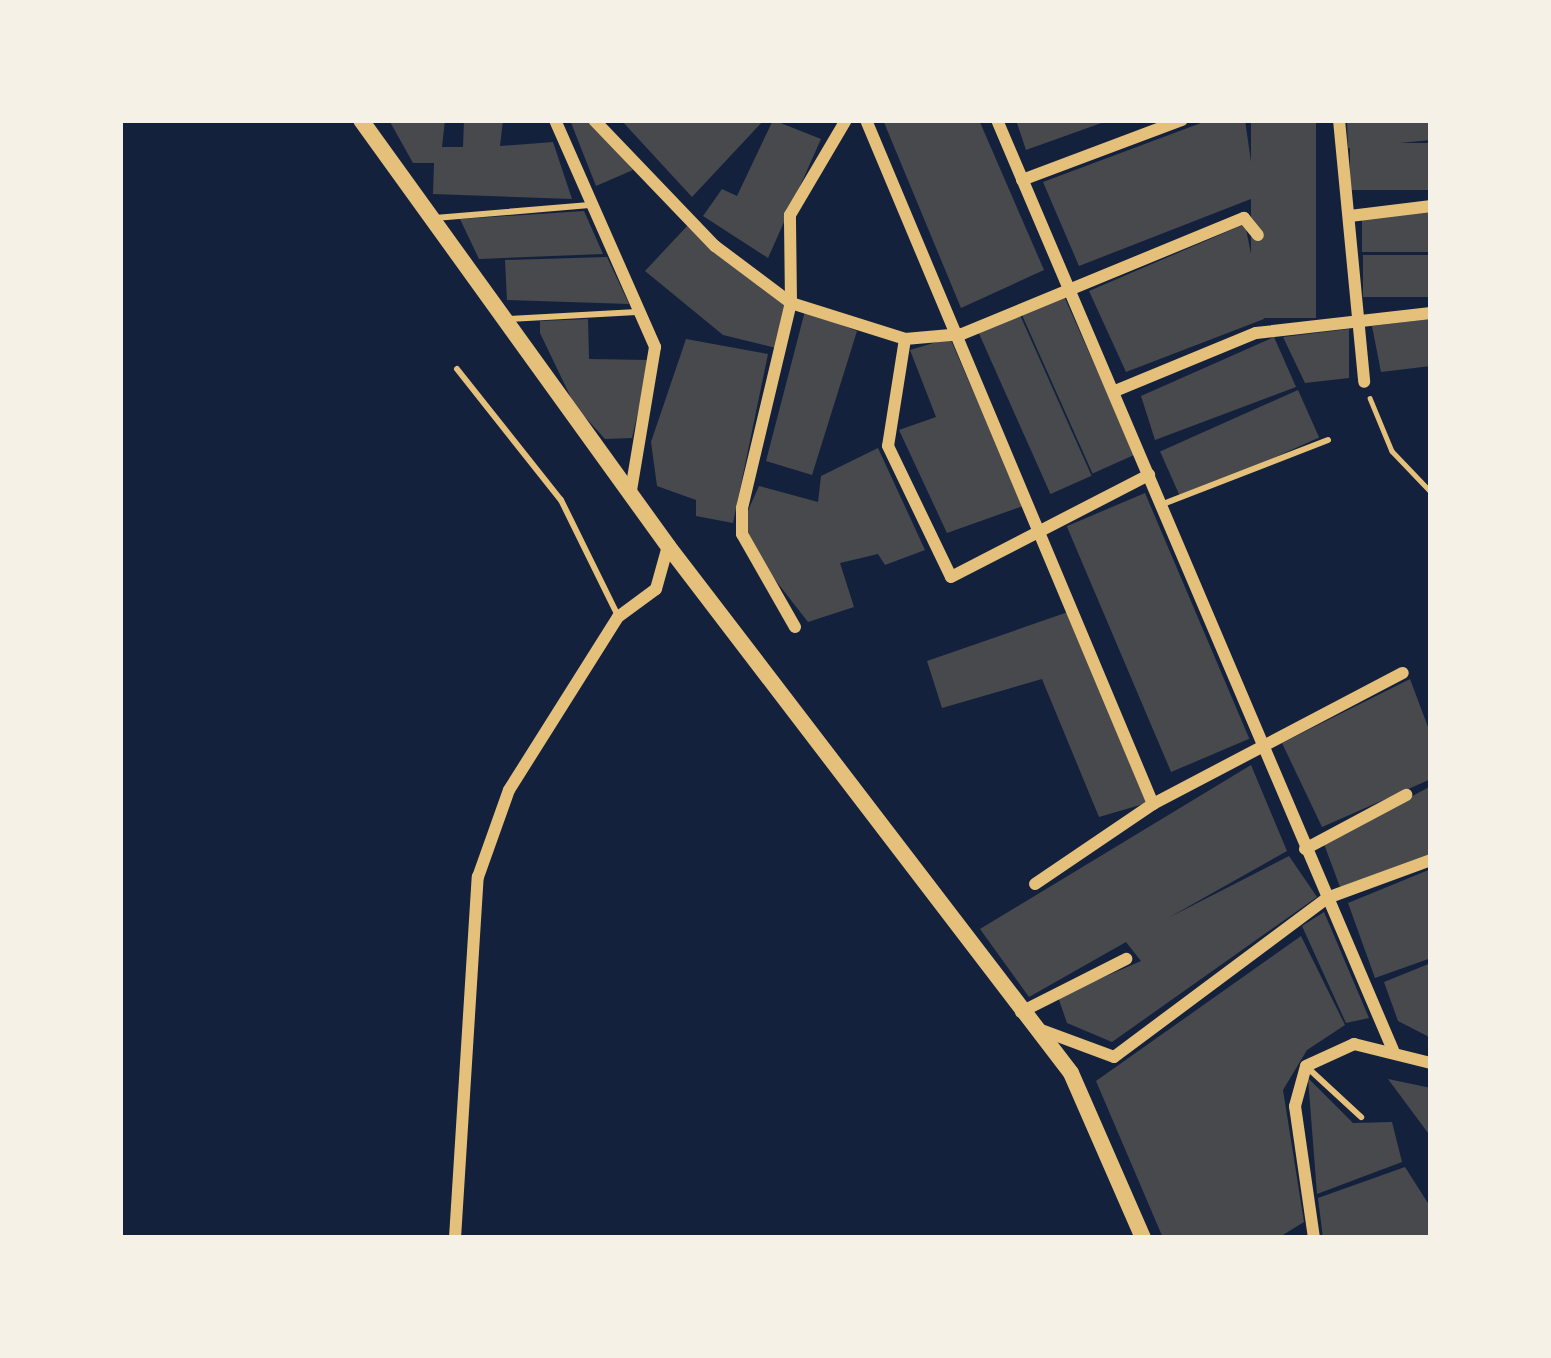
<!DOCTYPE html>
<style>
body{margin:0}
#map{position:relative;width:1551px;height:1358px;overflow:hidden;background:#14213d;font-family:Quicksand,sans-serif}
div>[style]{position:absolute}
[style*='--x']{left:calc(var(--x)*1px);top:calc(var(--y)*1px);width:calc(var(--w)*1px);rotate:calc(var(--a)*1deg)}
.building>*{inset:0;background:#48494c;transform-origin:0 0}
.path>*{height:4.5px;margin:-2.25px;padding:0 2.25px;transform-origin:2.25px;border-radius:2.25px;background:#e5c07b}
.service>*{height:6px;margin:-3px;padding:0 3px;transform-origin:3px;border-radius:3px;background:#e5c07b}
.minor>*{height:12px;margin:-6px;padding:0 6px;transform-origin:6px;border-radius:6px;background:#e5c07b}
.tertiary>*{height:16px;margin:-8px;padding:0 8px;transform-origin:8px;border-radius:8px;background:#e5c07b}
span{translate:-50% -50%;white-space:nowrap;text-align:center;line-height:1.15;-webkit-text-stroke:12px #f6f1e7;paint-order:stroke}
.frame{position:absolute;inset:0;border:123px solid #f6f1e7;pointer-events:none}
</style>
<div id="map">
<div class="building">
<div style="clip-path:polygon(389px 120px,445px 120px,442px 147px,463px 147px,464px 120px,503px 120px,500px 146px,553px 142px,572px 199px,433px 194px,434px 163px,413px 163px)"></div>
<div style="clip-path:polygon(570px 120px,591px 120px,633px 170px,596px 186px)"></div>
<div style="clip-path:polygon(621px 120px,764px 120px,692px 197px)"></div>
<div style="clip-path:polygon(773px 120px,821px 139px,768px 258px,703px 216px,722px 189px,737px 196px)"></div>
<div style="clip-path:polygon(883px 120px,979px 120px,1044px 270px,961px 308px)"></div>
<div style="clip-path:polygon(1016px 120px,1106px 120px,1107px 121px,1026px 150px)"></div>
<div style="clip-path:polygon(1209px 120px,1245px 120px,1256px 197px,1079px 266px,1043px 182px)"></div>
<div style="left:1251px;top:120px;width:65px;height:198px"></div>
<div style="clip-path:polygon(1347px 120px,1431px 120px,1431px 140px,1348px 148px)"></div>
<div style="left:1431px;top:143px;width:47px;height:81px;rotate:90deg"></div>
<div style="left:1431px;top:210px;width:42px;height:69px;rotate:90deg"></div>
<div style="clip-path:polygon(584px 211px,603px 254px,479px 259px,460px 219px)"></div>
<div style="clip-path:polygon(689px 224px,788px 304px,776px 348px,723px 335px,645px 271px)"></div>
<div style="clip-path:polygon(1245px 224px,1264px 319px,1126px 372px,1089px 291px)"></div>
<div style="left:1431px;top:255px;width:42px;height:68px;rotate:90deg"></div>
<div style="clip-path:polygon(607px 257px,629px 304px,507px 300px,505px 260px)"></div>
<div style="left:1063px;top:294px;width:176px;height:46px;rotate:66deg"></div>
<div style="clip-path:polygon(805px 311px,857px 331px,812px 475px,766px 461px)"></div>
<div style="left:1020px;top:315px;width:176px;height:45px;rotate:66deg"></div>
<div style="clip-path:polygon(588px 319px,589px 359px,650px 360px,632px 438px,605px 439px,575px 406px,540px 333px,540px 321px)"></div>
<div style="clip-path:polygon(1431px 319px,1431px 366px,1381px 372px,1372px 326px)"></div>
<div style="clip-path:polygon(1349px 329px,1349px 378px,1305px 383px,1283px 337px)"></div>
<div style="clip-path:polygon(1274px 337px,1296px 387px,1155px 440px,1141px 396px)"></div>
<div style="clip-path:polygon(950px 338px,1023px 506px,947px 533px,899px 430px,936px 417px,910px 350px)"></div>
<div style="clip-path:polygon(686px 339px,768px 354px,733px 523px,696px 516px,696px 500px,657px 486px,651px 442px)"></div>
<div style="left:1298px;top:390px;width:52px;height:151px;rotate:66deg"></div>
<div style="clip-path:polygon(878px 448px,925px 550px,885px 565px,878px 554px,840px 563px,854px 607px,808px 622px,744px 540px,746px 515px,759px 486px,818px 502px,821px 476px)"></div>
<div style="left:1145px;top:493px;width:267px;height:85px;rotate:67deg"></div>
<div style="clip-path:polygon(1068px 612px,1147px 803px,1099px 817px,1042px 679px,942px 708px,927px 661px)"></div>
<div style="clip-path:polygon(1410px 679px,1431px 735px,1431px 779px,1322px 827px,1282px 743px)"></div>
<div style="clip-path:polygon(1251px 765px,1287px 851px,1168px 918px,1289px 856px,1317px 897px,1112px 1042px,1067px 1023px,1058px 997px,1141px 961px,1126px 942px,1029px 997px,980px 929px)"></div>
<div style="clip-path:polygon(1431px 786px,1431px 856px,1340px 887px,1324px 844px)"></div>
<div style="clip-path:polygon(1431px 869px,1431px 958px,1375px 978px,1348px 903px)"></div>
<div style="clip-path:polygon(1324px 912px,1369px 1018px,1346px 1023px,1302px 926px)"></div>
<div style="clip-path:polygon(1301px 936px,1345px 1025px,1307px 1050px,1283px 1090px,1304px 1222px,1278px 1238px,1163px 1238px,1096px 1081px)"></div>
<div style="clip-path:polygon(1431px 963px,1431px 1038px,1398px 1021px,1384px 982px)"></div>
<div style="clip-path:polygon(1308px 1078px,1353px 1123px,1392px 1122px,1402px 1162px,1317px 1194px)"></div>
<div style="clip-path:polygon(1388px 1079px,1431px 1088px,1431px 1137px)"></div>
<div style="clip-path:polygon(1405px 1167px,1431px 1208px,1431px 1238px,1323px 1238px,1318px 1198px)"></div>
</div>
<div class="path">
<div style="--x:1370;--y:398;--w:57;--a:67.5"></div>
<div style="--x:1392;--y:451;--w:57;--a:46.4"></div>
</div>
<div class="service">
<div style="--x:435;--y:218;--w:155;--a:-4.8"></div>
<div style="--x:509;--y:319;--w:128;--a:-3.1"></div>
<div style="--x:457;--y:369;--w:167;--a:51.6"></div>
<div style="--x:561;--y:500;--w:127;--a:63.8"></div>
<div style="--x:1163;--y:504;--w:177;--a:-21.2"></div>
<div style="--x:1309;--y:1069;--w:71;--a:42.7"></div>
</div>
<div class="minor">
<div style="--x:555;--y:120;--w:248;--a:66.2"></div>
<div style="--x:655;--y:347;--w:146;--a:99.5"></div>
<div style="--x:594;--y:120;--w:175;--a:46.2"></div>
<div style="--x:715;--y:246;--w:95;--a:36.9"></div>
<div style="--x:791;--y:303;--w:120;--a:17.5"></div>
<div style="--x:905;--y:339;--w:57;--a:-5"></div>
<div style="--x:962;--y:334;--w:305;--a:-22.4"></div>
<div style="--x:1244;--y:218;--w:22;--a:51"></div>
<div style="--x:866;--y:120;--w:742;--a:67.24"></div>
<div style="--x:997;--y:120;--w:1011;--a:66.94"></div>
<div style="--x:1339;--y:120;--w:263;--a:84.5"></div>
<div style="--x:1022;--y:180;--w:171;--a:-20.6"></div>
<div style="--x:1350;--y:216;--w:82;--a:-7"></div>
<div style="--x:905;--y:339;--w:108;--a:99"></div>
<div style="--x:888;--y:446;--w:145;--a:64.3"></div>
<div style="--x:951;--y:577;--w:223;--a:-27.3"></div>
<div style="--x:1115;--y:391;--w:152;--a:-22.4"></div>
<div style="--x:1256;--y:333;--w:176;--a:-6.5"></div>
<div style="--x:795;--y:627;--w:107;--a:-119.7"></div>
<div style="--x:742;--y:534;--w:26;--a:-90"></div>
<div style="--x:742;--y:508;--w:211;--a:-76.6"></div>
<div style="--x:791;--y:303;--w:88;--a:-90.7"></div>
<div style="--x:790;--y:215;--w:110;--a:-59.5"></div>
<div style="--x:1305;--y:849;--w:115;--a:-28.1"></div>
<div style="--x:1035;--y:884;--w:143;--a:-34.1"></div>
<div style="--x:1153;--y:804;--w:282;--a:-27.7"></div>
<div style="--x:1021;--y:1012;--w:118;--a:-26.8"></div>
<div style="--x:1036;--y:1028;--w:83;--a:20.4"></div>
<div style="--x:1114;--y:1057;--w:266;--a:-36.7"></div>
<div style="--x:1327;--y:898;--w:111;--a:-20.1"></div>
<div style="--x:455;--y:1238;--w:362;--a:-86.4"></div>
<div style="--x:478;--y:877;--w:92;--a:-70.4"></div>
<div style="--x:509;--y:790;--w:204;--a:-57.8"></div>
<div style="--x:618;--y:617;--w:47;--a:-36.4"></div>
<div style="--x:656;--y:589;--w:45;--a:-74.4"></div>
<div style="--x:1314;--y:1238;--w:133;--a:-98.2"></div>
<div style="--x:1295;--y:1106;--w:41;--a:-74.6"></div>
<div style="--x:1306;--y:1066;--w:53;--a:-24.6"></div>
<div style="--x:1354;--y:1044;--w:79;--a:13.9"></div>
</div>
<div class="tertiary">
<div style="--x:361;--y:120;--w:525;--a:54.22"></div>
<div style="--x:668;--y:546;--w:663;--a:52.59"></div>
<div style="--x:1071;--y:1073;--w:180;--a:66.4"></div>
</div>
<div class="frame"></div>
</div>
